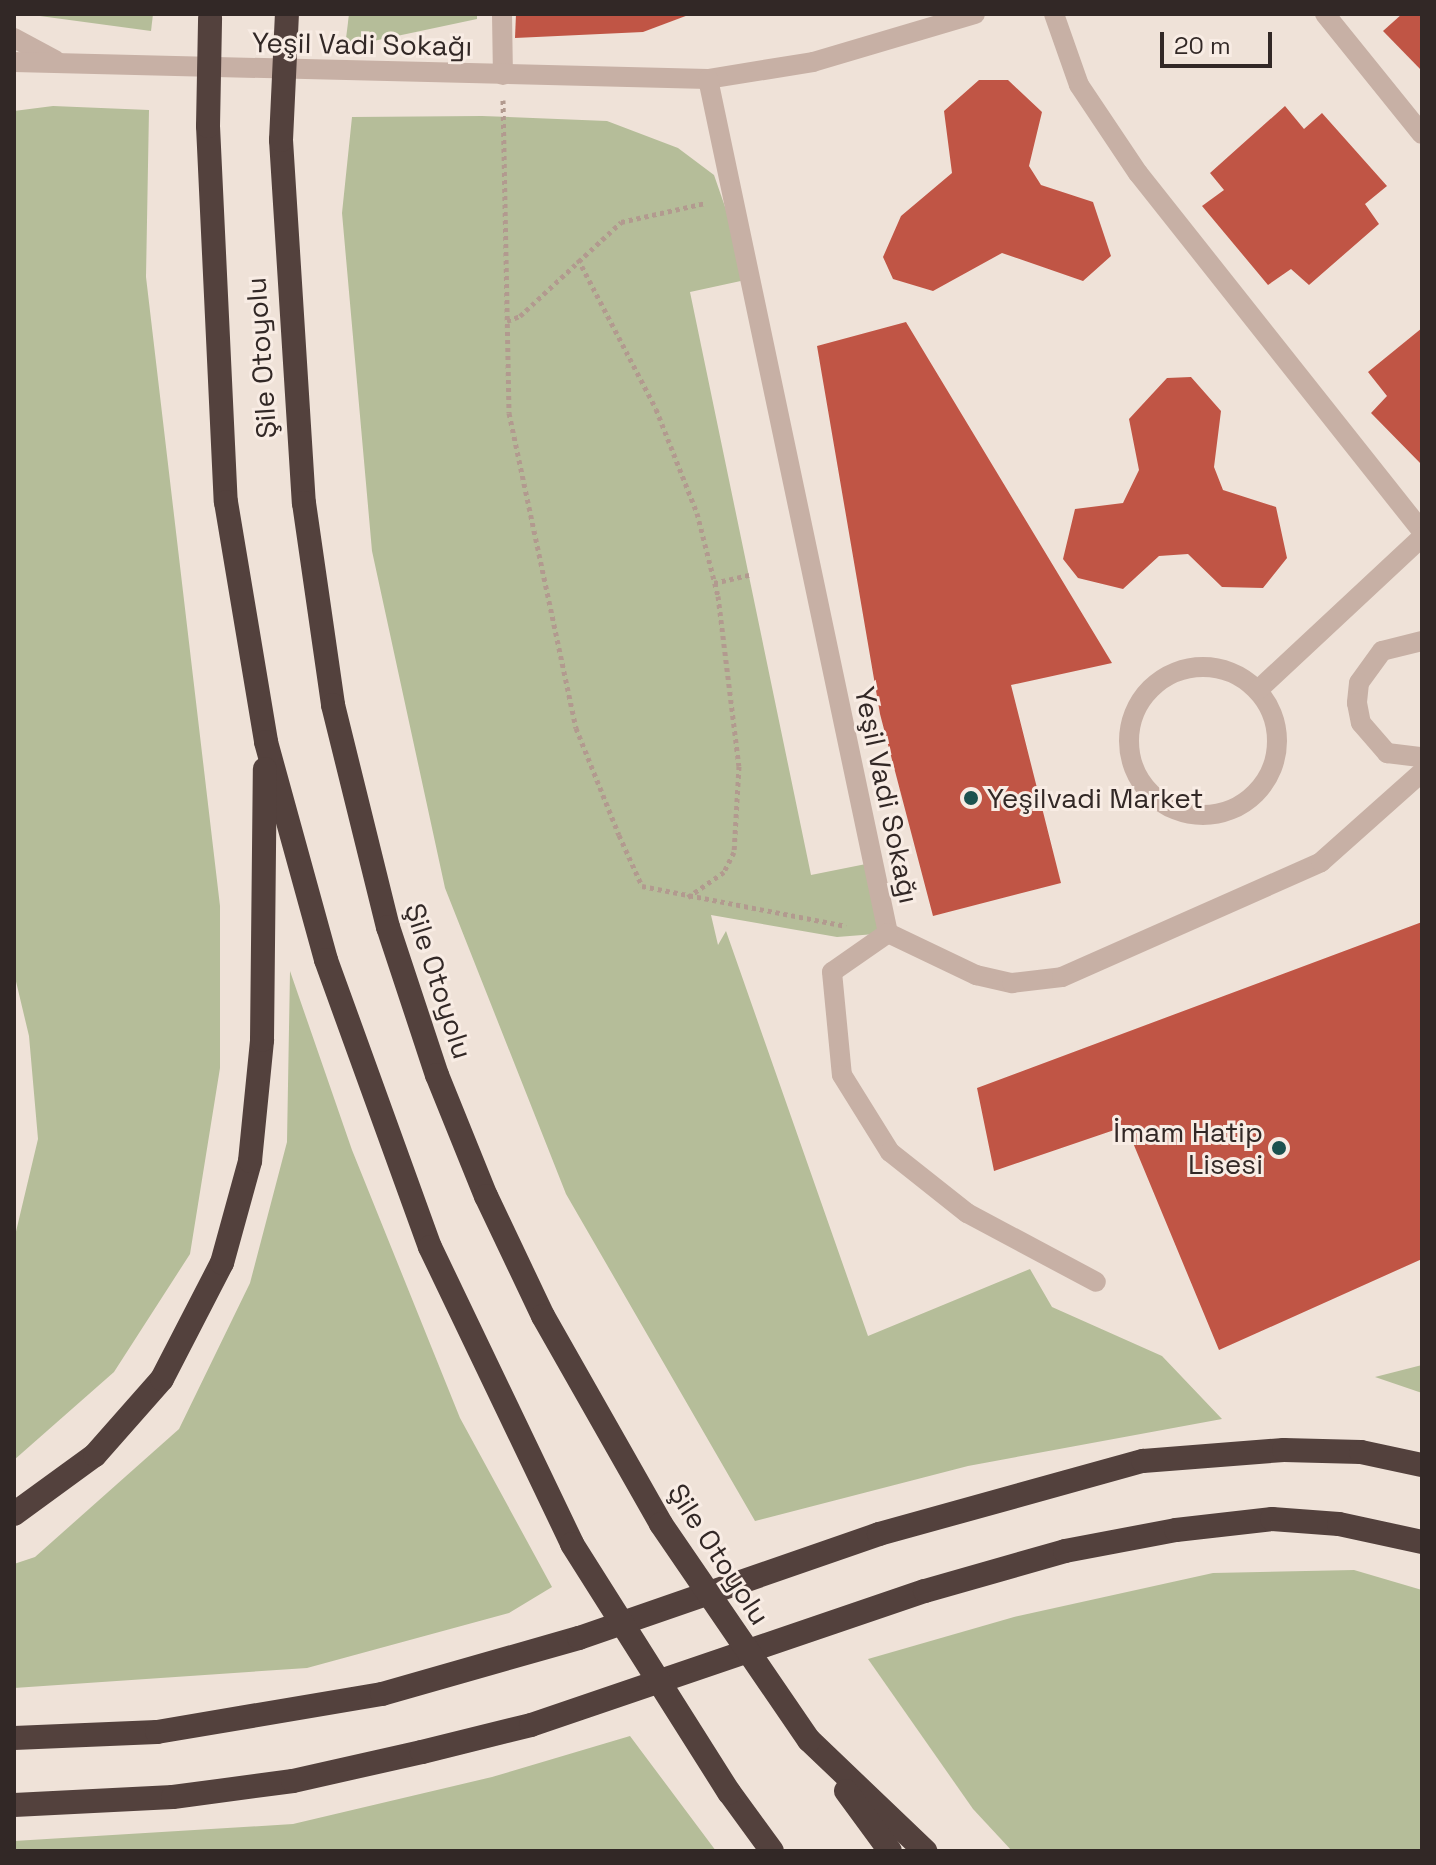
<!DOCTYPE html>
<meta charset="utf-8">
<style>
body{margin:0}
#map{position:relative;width:1436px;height:1865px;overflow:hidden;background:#efe2d8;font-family:"Space Grotesk",sans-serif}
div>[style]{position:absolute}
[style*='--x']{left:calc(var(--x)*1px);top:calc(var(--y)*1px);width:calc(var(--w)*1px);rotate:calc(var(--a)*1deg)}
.green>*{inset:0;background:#b5bd99}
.building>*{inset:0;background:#c05545}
.path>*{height:5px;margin-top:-2.5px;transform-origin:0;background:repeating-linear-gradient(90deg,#b29a8f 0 4px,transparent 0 8px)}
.minor>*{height:20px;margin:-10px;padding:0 10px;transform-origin:10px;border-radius:10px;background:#c7b0a5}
.minor>.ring{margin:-10px;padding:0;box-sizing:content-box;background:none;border:20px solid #c7b0a5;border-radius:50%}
.highway>*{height:24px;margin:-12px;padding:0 12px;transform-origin:12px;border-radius:12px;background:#53413d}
.highway-bridge>*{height:24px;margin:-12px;padding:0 12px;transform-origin:12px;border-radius:12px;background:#53413d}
.dots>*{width:22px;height:22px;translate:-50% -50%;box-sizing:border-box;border:4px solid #f8ece4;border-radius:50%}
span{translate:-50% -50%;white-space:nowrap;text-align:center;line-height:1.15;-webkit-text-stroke:6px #f8ece4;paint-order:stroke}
.street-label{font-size:28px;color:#322826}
.poi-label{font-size:28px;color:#322826}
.left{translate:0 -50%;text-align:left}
.right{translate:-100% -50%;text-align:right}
.frame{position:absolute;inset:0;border:16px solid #322826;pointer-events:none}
.scale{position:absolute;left:1160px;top:32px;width:112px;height:36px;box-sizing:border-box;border:4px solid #322826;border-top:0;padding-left:10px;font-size:24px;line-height:28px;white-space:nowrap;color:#322826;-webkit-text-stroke:6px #f8ece4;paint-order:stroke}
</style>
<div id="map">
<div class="green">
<div style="clip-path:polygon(25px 14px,153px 14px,151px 31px)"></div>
<div style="clip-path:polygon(349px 14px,477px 14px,477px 19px,345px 47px)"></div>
<div style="clip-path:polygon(53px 106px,149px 110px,146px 277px,220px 906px,220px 1068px,190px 1254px,114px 1372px,14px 1460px,14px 1240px,38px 1139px,29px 1036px,14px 973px,14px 111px)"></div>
<div style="clip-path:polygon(482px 116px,607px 121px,678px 148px,714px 175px,750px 279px,690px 292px,811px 875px,871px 863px,888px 933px,837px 937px,711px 915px,718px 945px,726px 931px,868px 1336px,1030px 1269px,1052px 1307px,1162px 1356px,1222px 1419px,968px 1466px,755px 1521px,566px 1194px,445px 888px,372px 551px,342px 213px,352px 117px)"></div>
<div style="clip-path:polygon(290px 971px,352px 1150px,460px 1418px,552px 1587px,509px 1613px,307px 1668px,14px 1688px,14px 1564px,35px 1557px,179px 1429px,250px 1283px,287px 1142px)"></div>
<div style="clip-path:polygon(1422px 1365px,1422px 1393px,1375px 1377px)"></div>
<div style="clip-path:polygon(1354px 1570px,1422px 1590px,1422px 1851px,1012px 1851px,973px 1809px,868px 1659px,1014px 1617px,1213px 1573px)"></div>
<div style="clip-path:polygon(630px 1736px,716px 1851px,14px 1851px,14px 1841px,293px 1824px,492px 1777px)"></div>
</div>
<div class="building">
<div style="clip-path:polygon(516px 14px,691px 14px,643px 32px,515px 38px)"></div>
<div style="clip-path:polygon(1402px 14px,1422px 14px,1422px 71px,1383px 31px)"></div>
<div style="clip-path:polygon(979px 80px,1008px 80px,1042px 112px,1029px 166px,1041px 185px,1093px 202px,1111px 256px,1083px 281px,1002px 253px,933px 291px,893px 279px,883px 257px,901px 216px,952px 173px,944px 111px)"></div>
<div style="clip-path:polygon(1285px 106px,1304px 129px,1322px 113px,1387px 186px,1365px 204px,1379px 224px,1309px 285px,1291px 269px,1268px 285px,1202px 206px,1224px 190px,1210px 173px)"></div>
<div style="clip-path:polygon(906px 322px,1112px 663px,1011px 685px,1061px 883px,933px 916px,880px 714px,817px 346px)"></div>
<div style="clip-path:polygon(1422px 328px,1422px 465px,1371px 413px,1387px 396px,1368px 372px)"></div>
<div style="clip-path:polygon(1191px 377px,1221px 411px,1214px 467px,1223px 490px,1276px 507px,1287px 558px,1263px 588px,1222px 587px,1188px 554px,1159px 556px,1123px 589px,1078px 578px,1063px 559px,1075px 509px,1123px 503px,1139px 470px,1129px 419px,1167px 378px)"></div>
<div style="clip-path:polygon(1422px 922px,1422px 1259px,1219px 1350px,1126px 1126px,994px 1171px,977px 1088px)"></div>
</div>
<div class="path">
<div style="--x:503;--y:100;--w:313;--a:88.9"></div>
<div style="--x:509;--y:413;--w:322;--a:78"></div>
<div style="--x:576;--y:728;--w:115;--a:68.1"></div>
<div style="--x:619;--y:835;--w:56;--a:65.7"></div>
<div style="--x:642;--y:886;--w:208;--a:11.1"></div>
<div style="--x:578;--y:259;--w:169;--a:62.5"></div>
<div style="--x:656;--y:409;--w:112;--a:68.5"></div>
<div style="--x:697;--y:513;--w:86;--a:75.8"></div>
<div style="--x:718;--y:596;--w:171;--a:83"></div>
<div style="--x:739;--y:766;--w:86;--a:93.3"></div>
<div style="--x:734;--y:852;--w:22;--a:117"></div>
<div style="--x:724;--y:872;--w:44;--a:145.2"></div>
<div style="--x:507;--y:321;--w:14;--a:-21"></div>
<div style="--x:520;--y:316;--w:138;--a:-42.9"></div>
<div style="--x:621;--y:222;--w:86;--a:-12.7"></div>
<div style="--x:714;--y:583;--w:36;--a:-13"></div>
</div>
<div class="minor">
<div style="--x:502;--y:14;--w:61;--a:89.1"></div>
<div style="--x:1054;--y:14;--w:75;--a:70.6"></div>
<div style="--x:1079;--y:85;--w:106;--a:56.2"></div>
<div style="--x:1138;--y:173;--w:457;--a:51.6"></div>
<div style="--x:1325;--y:14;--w:154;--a:51.1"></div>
<div style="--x:14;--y:38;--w:47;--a:28.2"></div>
<div style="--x:14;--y:62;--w:694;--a:1.4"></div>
<div style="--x:708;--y:79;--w:106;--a:-9.2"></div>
<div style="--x:813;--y:62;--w:169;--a:-16.5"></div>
<div style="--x:708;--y:79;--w:873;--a:78.1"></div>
<div style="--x:1422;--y:641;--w:41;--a:166"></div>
<div style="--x:1382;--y:651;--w:39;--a:126"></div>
<div style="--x:1359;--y:683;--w:20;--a:96"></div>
<div style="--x:1357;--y:703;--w:20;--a:79"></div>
<div style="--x:1361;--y:723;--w:40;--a:49"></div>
<div style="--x:1387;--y:753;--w:35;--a:7"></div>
<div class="ring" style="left:1129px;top:667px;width:128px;height:128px"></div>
<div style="--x:1258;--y:690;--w:224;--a:-43"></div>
<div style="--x:888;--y:933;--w:98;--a:25.5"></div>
<div style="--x:976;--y:975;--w:37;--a:13"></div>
<div style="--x:1012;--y:983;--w:50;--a:-6.8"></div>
<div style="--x:1062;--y:977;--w:283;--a:-23.9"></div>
<div style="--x:1321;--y:862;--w:135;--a:-41.7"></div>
<div style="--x:888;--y:933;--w:68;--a:145.1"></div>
<div style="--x:832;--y:972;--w:103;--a:84.5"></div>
<div style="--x:842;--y:1075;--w:91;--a:58.1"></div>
<div style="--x:890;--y:1152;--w:98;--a:38.4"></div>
<div style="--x:967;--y:1213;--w:146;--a:28.1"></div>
</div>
<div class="highway">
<div style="--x:208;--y:126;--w:376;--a:87.3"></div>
<div style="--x:226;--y:502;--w:243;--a:80.5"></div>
<div style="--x:266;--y:742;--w:226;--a:74.6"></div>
<div style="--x:326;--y:960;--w:305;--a:70.1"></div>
<div style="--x:430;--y:1247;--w:329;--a:64.4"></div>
<div style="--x:281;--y:140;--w:364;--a:86.4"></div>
<div style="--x:304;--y:503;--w:204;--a:81.8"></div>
<div style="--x:333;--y:705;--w:229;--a:76.1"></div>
<div style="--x:388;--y:927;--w:156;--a:71.7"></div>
<div style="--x:437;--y:1075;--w:131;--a:68"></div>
<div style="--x:486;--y:1196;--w:133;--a:64.6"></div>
<div style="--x:543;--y:1316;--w:239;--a:60.4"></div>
<div style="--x:14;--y:1514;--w:100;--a:-36.1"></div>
<div style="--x:95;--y:1455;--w:101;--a:-48.6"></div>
<div style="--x:162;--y:1379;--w:131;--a:-62.7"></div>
<div style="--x:222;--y:1263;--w:106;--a:-74.6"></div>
<div style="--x:250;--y:1161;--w:122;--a:-84.3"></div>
<div style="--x:262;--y:1040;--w:271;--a:-89.4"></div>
<div style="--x:14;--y:1738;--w:143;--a:-2.4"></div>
<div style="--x:157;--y:1732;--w:228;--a:-9.6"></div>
<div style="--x:382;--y:1694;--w:205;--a:-15.9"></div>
<div style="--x:579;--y:1638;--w:318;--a:-19.1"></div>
<div style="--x:879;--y:1534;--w:274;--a:-15.5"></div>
<div style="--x:1143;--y:1461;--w:141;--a:-4.5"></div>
<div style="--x:1284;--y:1450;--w:77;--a:1.5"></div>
<div style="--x:1361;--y:1452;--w:62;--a:12"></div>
<div style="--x:809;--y:1740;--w:161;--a:43.7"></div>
<div style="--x:846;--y:1791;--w:74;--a:53.7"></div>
<div style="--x:729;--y:1792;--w:73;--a:53.9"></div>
<div style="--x:14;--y:1805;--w:159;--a:-2.9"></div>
<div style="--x:173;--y:1797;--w:121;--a:-7.6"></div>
<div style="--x:293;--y:1781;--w:132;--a:-12.7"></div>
<div style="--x:422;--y:1752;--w:112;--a:-13.9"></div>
<div style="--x:531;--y:1725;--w:416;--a:-18.8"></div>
<div style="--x:925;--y:1591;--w:146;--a:-15.9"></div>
<div style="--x:1065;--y:1551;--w:113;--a:-10.7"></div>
<div style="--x:1176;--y:1530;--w:97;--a:-6.5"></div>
<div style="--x:1272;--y:1519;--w:67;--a:4.3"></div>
<div style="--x:1339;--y:1524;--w:85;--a:12.2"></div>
</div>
<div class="highway-bridge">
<div style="--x:208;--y:126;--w:108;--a:-88.9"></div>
<div style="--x:281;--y:140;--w:126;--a:-87.3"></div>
<div style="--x:661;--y:1524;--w:262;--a:55.6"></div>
<div style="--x:572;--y:1544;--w:294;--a:57.7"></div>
</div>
<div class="dots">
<div style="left:971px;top:798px;background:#1d524f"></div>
<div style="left:1279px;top:1148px;background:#1d524f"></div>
</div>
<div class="street-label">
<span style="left:362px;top:44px;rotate:1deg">Yeşil Vadi Sokağı</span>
<span style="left:261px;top:358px;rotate:-94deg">Şile Otoyolu</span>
<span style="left:887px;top:795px;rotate:78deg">Yeşil Vadi Sokağı</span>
<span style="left:439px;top:981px;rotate:72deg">Şile Otoyolu</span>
<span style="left:719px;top:1554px;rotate:57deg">Şile Otoyolu</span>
</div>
<div class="poi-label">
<span class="left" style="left:987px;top:798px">Yeşilvadi Market</span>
<span class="right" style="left:1263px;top:1148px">İmam Hatip<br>Lisesi</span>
</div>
<div class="frame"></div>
<div class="scale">20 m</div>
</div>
